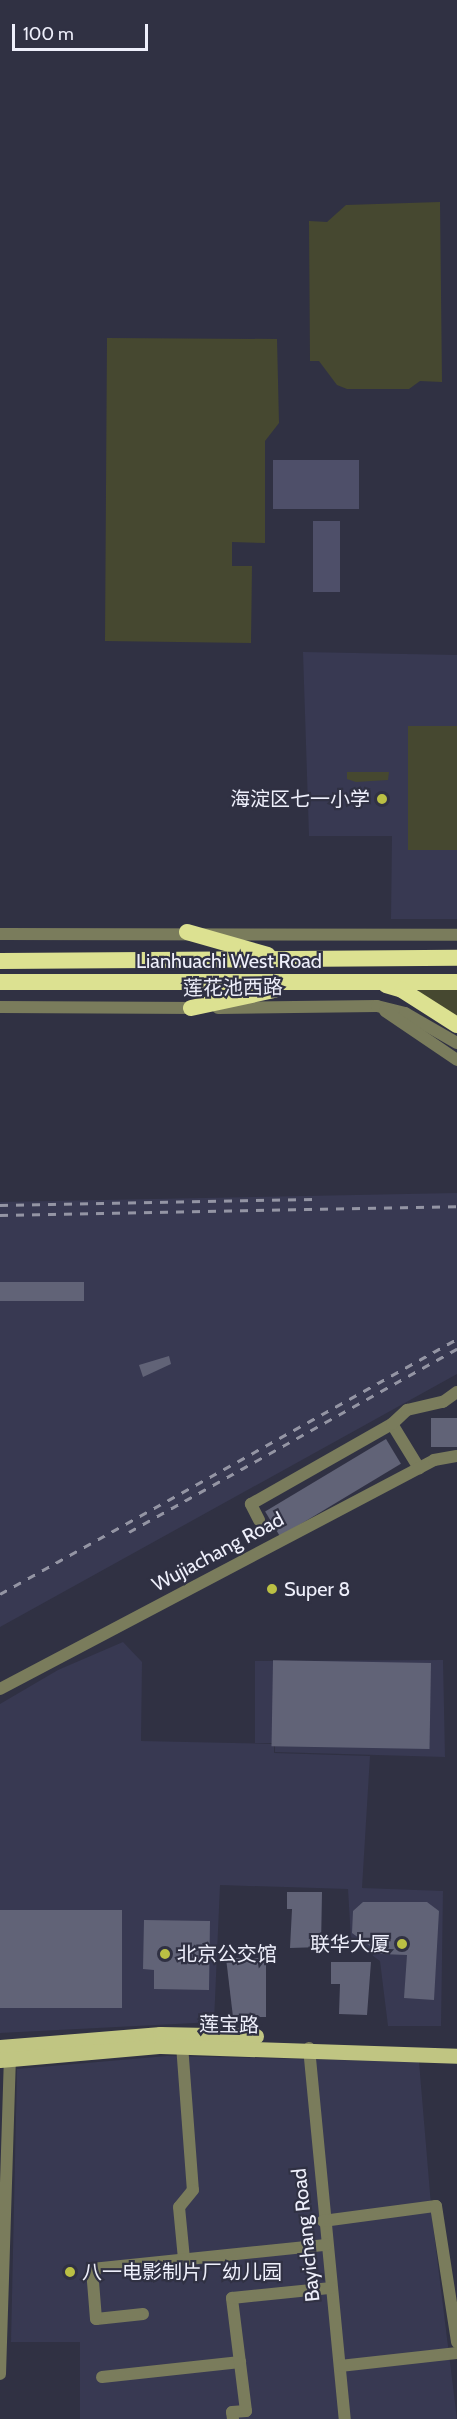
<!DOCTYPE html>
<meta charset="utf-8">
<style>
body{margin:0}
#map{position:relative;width:457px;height:2419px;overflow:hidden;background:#303143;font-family:Cabin,"Noto Sans SC",sans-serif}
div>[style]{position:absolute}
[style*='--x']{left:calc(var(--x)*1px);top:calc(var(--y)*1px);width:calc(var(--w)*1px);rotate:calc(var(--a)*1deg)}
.built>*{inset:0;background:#383952}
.green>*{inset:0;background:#464830;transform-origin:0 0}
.water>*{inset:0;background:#4e4f69;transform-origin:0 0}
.building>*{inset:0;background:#616377;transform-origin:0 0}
.minor>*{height:12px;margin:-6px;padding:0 6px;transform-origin:6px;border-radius:6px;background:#7a7c5c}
.major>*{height:15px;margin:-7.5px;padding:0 7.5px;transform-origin:7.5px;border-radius:7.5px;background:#c0c582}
.highway>*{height:16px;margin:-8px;padding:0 8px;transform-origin:8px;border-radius:8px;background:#dce191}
.rail>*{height:3px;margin-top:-1.5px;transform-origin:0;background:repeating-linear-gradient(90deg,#9495a4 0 8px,transparent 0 16px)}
.dots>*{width:16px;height:16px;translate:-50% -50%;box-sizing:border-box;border:3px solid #303143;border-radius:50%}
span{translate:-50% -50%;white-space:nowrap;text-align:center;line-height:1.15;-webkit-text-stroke:4.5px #303143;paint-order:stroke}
.poi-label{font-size:20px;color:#eeeffb}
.right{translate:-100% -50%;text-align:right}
.left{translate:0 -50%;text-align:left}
.street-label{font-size:20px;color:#eeeffb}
.scale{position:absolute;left:12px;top:24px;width:136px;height:27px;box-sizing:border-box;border:3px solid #eeeffb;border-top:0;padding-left:8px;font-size:18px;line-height:21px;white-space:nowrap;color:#eeeffb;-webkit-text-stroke:4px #303143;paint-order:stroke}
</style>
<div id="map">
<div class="built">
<div style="clip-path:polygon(303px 652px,457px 655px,457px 919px,391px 919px,392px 836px,309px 836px)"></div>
<div style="clip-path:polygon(457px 1193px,457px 1374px,0 1627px,0 1202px)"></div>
<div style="clip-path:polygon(123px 1642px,142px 1662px,141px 1741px,274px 1744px,274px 1753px,370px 1756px,362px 1888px,443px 1891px,441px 2026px,388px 2026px,380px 1961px,351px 1940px,348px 1889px,220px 1885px,214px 2022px,0 2033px,0 1704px,58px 1670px)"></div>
<div style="clip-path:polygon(443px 1660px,445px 1757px,275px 1752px,275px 1743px,255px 1743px,255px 1661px)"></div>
<div style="clip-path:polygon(167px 2056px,419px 2062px,432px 2217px,457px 2419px,80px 2419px,80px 2342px,11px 2342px,17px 2069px)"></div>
</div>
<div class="green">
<div style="clip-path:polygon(440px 202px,442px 382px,420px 381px,409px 389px,347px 389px,337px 385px,319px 361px,310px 361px,309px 221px,327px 222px,346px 205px)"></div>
<div style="clip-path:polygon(107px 338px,277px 339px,279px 423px,265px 441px,265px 543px,232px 542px,232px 566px,252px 566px,251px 643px,105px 641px)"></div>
<div style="left:408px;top:726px;width:49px;height:124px"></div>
<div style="clip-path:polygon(347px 772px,389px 772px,388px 780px,356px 782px,347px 779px)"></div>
<div style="clip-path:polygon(419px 989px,457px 989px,457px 1020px,417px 993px)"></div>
</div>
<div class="water">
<div style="left:273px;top:460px;width:86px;height:49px"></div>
<div style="left:340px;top:521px;width:71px;height:27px;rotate:90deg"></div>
</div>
<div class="building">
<div style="left:84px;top:1282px;width:19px;height:84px;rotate:90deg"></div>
<div style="clip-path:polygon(169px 1356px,171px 1364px,143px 1377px,139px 1365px)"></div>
<div style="left:457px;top:1418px;width:29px;height:26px;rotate:90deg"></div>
<div style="left:386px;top:1439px;width:29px;height:141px;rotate:59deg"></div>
<div style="left:431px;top:1663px;width:86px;height:158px;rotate:91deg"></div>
<div style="clip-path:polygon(287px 1892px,322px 1892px,321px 1947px,290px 1948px,292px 1909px,287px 1909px)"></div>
<div style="clip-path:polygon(363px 1902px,427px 1902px,439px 1911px,434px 2000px,404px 1998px,407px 1955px,381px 1954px,352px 1933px,353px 1911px)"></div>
<div style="left:0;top:1910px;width:122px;height:98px"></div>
<div style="clip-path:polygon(144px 1920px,210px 1921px,209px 1990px,154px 1989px,154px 1970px,143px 1969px)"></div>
<div style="clip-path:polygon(226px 1958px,266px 1958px,266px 2017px,233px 2017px)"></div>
<div style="clip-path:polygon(331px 1962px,371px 1962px,367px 2015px,339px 2014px,340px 1984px,331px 1984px)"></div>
</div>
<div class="minor">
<div style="--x:0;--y:934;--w:457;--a:0.1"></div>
<div style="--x:0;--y:1007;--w:198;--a:0.3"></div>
<div style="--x:218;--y:1008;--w:159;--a:-0.7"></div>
<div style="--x:377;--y:1006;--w:29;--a:14"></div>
<div style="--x:405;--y:1013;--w:60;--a:30"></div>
<div style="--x:385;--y:1011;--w:87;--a:34.2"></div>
<div style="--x:392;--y:1424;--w:52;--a:58.5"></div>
<div style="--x:259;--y:1520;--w:18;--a:-117"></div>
<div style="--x:251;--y:1504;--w:162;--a:-29.6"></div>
<div style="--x:392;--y:1424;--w:21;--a:-43"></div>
<div style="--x:407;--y:1410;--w:37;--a:-13"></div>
<div style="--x:443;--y:1402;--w:17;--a:-36"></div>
<div style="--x:0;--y:1689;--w:491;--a:-27.8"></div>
<div style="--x:434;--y:1460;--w:23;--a:-10"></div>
<div style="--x:182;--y:2045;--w:145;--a:85.7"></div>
<div style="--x:193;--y:2190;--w:22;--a:129"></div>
<div style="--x:179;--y:2207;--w:52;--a:84.5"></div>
<div style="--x:309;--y:2048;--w:373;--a:84.5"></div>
<div style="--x:323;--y:2221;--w:114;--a:-7.6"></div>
<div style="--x:436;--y:2206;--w:138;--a:81.2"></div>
<div style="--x:143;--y:2314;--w:47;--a:173.9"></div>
<div style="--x:96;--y:2319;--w:50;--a:-94.6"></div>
<div style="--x:92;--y:2269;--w:235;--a:-5.9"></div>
<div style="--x:340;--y:2366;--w:118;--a:-6.3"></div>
<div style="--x:0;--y:2374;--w:315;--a:-88.2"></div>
<div style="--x:102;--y:2377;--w:139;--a:-6.2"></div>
<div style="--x:233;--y:2419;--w:7;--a:-98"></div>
<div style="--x:232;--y:2412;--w:14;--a:-4"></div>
<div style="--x:246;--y:2411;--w:114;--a:-97.1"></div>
<div style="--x:232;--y:2298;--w:100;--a:-5.8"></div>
</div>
<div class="major">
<div style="--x:0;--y:2047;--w:161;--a:-4.6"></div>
<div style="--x:160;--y:2034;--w:96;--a:1.2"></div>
<div style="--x:0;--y:2060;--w:162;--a:-5"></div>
<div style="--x:161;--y:2046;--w:296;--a:1.9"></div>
</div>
<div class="highway">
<div style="--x:187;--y:932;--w:84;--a:15.9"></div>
<div style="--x:0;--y:961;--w:457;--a:-0.4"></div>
<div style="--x:0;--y:982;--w:457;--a:0"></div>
<div style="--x:386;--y:985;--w:17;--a:17"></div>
<div style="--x:402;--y:990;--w:65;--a:32.5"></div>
<div style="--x:191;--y:1008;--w:85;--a:-12.2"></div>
</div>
<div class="rail">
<div style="--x:0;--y:1205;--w:315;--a:-1.1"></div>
<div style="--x:0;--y:1215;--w:457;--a:-1.1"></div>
<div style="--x:129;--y:1532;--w:376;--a:-29.2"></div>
<div style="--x:0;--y:1594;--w:523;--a:-29.16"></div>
</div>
<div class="dots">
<div style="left:382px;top:799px;background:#bbc044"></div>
<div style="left:272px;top:1589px;background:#bbc044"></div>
<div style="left:402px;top:1944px;background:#bbc044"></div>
<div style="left:165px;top:1954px;background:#bbc044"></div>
<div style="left:70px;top:2272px;background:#bbc044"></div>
</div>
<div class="poi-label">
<span class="right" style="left:370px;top:799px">海淀区七一小学</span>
<span class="left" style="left:284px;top:1589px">Super 8</span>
<span class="right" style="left:390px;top:1944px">联华大厦</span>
<span class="left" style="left:177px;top:1954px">北京公交馆</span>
<span class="left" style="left:82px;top:2272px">八一电影制片厂幼儿园</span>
</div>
<div class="street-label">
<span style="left:229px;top:961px">Lianhuachi West Road</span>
<span style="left:233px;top:988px;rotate:-1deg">莲花池西路</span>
<span style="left:218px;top:1552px;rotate:-28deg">Wujiachang Road</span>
<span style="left:229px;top:2025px;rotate:1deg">莲宝路</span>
<span style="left:306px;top:2235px;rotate:-96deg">Bayichang Road</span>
</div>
<div class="scale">100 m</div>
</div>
